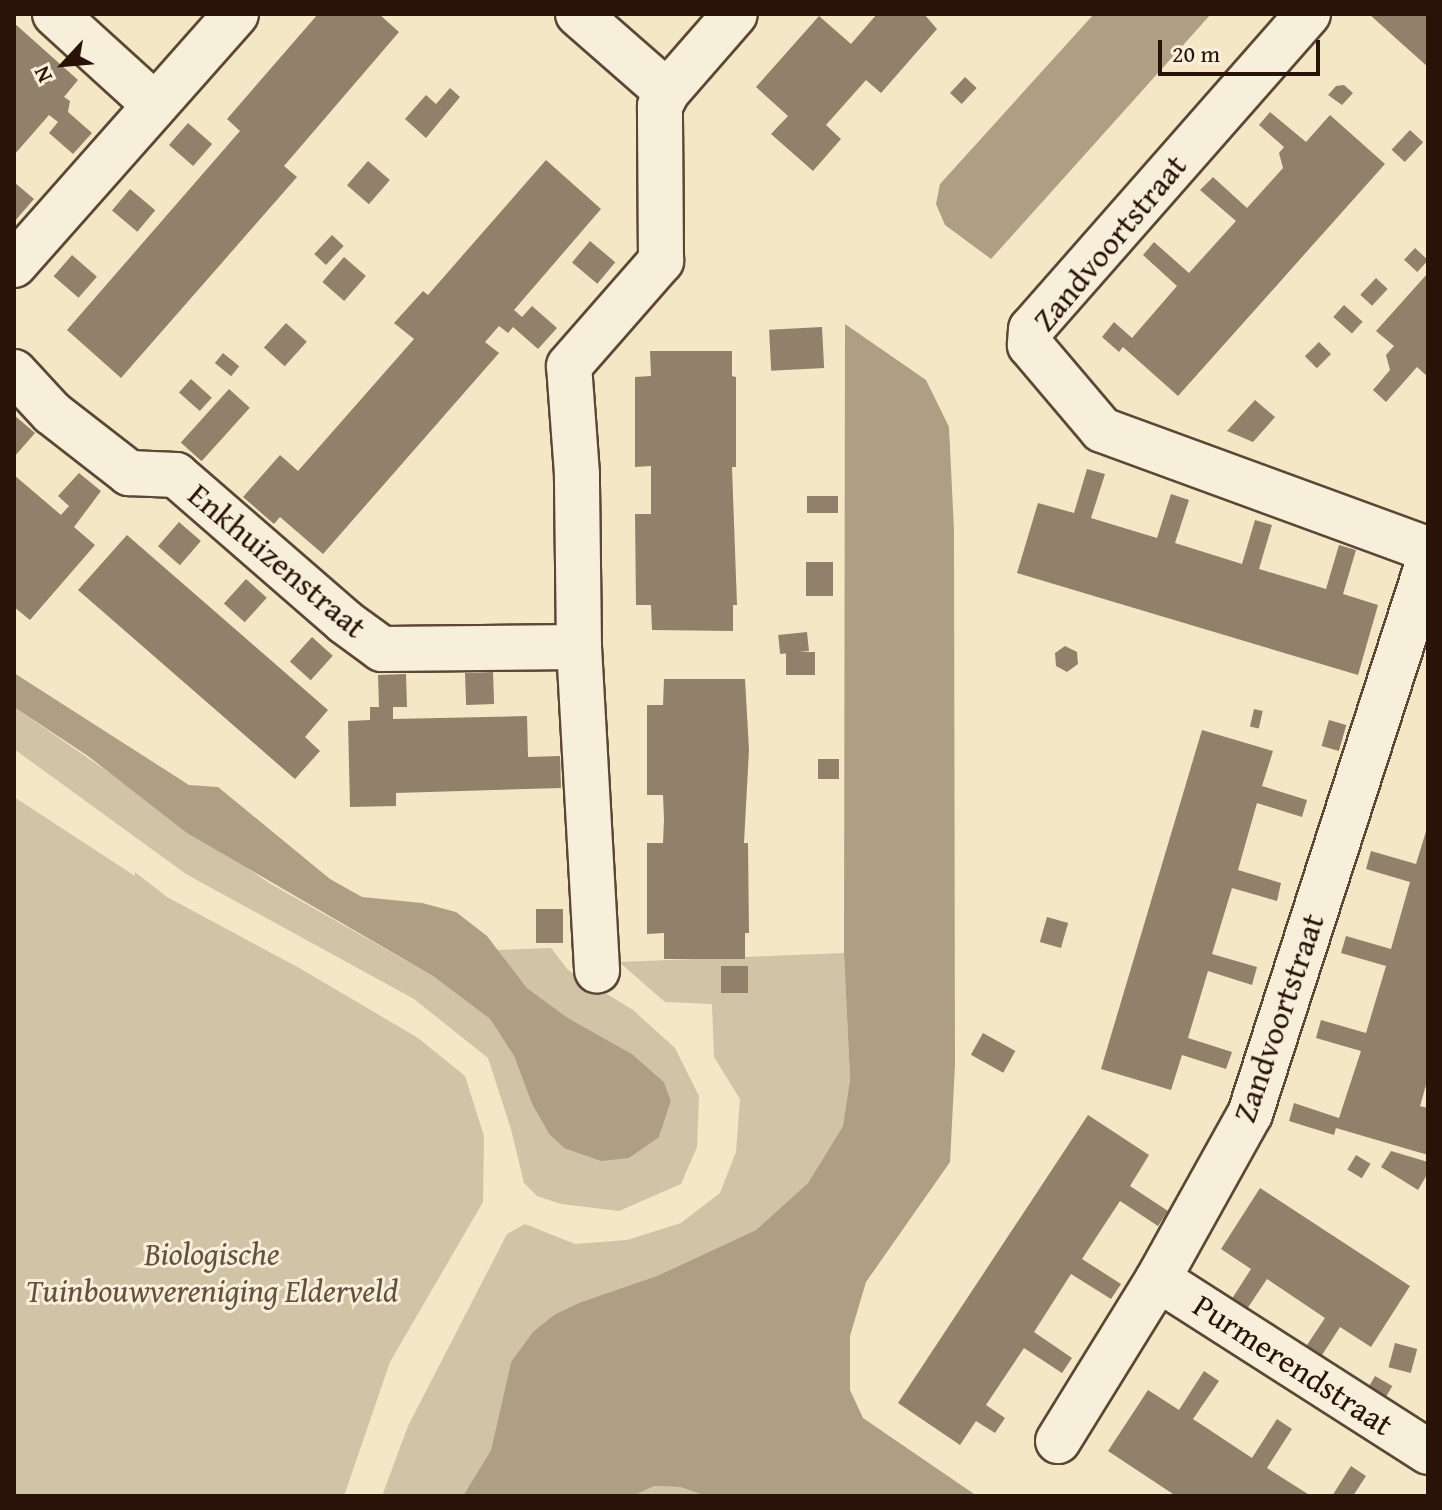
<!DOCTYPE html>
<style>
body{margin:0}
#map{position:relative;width:1442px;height:1510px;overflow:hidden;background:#f3e7c5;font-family:"Gentium Book Plus",serif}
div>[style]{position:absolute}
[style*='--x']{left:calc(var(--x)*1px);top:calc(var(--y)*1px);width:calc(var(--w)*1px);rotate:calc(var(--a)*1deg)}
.green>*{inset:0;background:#d1c3a5}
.water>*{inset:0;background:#ae9f84}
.building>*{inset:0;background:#92816a;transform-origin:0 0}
.roads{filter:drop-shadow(2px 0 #5c4736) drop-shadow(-2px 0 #5c4736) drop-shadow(0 2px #5c4736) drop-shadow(0 -2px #5c4736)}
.minor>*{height:44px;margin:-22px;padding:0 22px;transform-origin:22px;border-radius:22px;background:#f7efd9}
span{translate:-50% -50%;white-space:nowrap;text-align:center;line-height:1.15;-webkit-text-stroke:6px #f7efd9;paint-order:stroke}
.street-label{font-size:32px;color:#291207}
.park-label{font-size:32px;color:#64503e;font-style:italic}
.frame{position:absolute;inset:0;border:16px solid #291207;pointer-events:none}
.north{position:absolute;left:24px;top:24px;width:80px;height:80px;-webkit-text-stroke:6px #f7efd9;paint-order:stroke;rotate:244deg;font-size:22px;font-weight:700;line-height:32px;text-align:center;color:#291207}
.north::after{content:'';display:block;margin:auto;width:28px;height:36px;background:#291207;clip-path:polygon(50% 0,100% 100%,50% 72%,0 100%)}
.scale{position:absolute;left:1158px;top:40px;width:162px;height:36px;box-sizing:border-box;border:4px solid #291207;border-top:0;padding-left:10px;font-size:24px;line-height:28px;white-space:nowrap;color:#291207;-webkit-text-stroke:6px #f7efd9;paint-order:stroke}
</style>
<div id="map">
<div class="green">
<div style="clip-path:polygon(14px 707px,269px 883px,433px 976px,490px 1019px,514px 1056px,532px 1104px,549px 1134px,564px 1148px,659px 1137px,671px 1101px,664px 1082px,632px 1054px,568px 1018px,527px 988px,497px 950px,551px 948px,568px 970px,633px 1010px,675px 1048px,699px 1096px,697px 1147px,681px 1184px,619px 1211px,561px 1204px,537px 1196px,524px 1183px,511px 1129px,488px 1058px,414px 999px,186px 874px,14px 749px)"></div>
<div style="clip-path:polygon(14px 797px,135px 876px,135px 872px,167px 897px,301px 969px,418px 1038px,465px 1076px,484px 1136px,483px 1202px,390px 1362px,344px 1496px,14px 1496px)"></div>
<div style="clip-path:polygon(844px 953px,850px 1079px,843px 1126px,808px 1183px,756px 1230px,657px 1276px,554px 1315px,511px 1362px,491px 1450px,463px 1496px,382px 1496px,408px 1426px,507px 1234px,525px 1224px,575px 1244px,627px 1240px,681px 1223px,720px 1193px,736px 1152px,740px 1099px,714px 1057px,712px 1004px,665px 1002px,619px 962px)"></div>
<div style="clip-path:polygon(654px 1486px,680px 1487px,706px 1496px,633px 1496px)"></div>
</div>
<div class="water">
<div style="clip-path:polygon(1094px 14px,1211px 14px,991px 259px,945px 225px,936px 204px,940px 184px)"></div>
<div style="clip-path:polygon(845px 324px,926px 380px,949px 427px,954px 530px,955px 1065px,950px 1162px,866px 1282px,850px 1336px,850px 1390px,863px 1418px,977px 1496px,706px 1496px,680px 1487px,654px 1486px,633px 1496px,463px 1496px,491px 1450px,511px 1362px,533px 1332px,554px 1315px,579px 1303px,657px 1276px,756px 1230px,808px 1183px,843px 1126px,850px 1079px,844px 953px)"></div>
<div style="clip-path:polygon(14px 673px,189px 785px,218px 787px,330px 879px,362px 897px,422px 903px,456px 912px,487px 936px,527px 988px,568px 1018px,632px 1054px,664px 1082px,671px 1101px,659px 1137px,629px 1158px,601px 1161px,564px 1148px,549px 1134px,532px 1104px,514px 1056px,490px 1019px,433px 976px,187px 833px,88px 756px,14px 707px)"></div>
</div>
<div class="building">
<div style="clip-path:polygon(318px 14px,379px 14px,399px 32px,284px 166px,297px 177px,121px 378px,67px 330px,240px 131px,227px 119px)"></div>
<div style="clip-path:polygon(877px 14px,924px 14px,937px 29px,881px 93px,866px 80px,826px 125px,841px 139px,813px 171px,771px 134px,788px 116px,756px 87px,819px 16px,851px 44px)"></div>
<div style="clip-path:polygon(1369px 14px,1428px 14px,1428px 67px,1400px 42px)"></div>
<div style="clip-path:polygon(14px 23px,78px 80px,64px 97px,70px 101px,68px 112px,92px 133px,73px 154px,49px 133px,58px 122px,49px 115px,14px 155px)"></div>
<div style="left:965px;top:77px;width:16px;height:22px;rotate:43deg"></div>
<div style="clip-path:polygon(1344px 85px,1353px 93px,1342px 105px,1328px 95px,1336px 86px)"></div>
<div style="clip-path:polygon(450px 88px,460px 97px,426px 138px,405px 119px,426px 95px,436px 104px)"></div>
<div style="clip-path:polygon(1270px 112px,1306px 142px,1330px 115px,1385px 164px,1178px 396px,1123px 347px,1119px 352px,1102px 337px,1114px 322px,1132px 338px,1177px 286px,1143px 255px,1154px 242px,1189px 273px,1236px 221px,1200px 190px,1213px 177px,1247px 208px,1283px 168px,1279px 153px,1284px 147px,1259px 125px)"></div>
<div style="left:188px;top:123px;width:32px;height:29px;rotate:41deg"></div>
<div style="left:1410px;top:130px;width:18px;height:27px;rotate:43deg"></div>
<div style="clip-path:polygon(546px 160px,601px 209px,514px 310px,522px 317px,532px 306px,557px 328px,538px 349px,513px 327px,508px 333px,499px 326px,485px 342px,499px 353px,323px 554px,280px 517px,274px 524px,243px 497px,280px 455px,298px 471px,414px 339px,394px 323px,423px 291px,428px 295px)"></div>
<div style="left:368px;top:161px;width:29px;height:32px;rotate:41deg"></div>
<div style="clip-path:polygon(14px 182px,34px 199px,14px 222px)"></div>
<div style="left:130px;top:189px;width:33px;height:28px;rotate:40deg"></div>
<div style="left:332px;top:235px;width:16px;height:26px;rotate:43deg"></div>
<div style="left:590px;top:241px;width:33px;height:28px;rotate:40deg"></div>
<div style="left:1415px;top:248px;width:18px;height:16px;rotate:43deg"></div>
<div style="left:72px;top:255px;width:33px;height:28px;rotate:41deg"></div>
<div style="left:344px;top:257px;width:29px;height:33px;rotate:41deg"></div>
<div style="clip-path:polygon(1428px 273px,1428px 377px,1417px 367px,1386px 402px,1373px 390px,1390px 370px,1386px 355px,1394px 346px,1376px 331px)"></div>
<div style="left:1376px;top:278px;width:16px;height:23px;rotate:43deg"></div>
<div style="left:1344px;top:305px;width:25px;height:16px;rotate:42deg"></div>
<div style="left:286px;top:323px;width:28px;height:33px;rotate:42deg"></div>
<div style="left:822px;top:327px;width:41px;height:53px;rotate:87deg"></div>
<div style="left:1319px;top:342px;width:17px;height:20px;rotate:45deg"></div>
<div style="clip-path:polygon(650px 351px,732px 351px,732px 376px,736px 377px,736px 467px,732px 467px,737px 605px,733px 605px,733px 631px,652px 630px,651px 605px,636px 605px,635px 514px,651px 514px,651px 466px,635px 467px,635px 377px,651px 376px)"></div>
<div style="left:223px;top:353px;width:21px;height:13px;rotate:39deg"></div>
<div style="left:191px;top:379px;width:28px;height:18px;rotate:42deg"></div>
<div style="left:229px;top:389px;width:28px;height:72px;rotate:42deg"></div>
<div style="clip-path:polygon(1255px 400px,1275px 417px,1253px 442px,1227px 431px)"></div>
<div style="clip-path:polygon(14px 415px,35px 433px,14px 457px)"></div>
<div style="clip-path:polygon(1087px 469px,1105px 474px,1091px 518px,1157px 538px,1171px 494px,1189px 500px,1175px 543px,1242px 564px,1255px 520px,1272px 525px,1259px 569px,1326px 589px,1339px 545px,1356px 550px,1343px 594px,1378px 605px,1358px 675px,1017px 573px,1038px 503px,1074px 513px)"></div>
<div style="clip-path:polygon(79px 473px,101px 491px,74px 527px,95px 545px,30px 620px,14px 607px,14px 475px,61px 515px,69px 506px,58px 496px)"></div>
<div style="left:807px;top:496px;width:31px;height:17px"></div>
<div style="left:179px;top:522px;width:29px;height:32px;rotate:41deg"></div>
<div style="clip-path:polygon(127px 535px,328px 710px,305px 737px,320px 751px,295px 779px,78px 590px)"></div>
<div style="left:806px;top:562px;width:27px;height:34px"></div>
<div style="left:246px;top:579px;width:28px;height:33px;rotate:42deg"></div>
<div style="left:807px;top:632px;width:19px;height:29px;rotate:84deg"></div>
<div style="left:312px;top:637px;width:28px;height:33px;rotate:42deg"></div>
<div style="clip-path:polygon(1065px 646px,1077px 652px,1078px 664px,1067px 672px,1056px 666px,1055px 653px)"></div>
<div style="left:815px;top:652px;width:23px;height:29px;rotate:90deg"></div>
<div style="left:493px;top:672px;width:32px;height:28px;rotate:88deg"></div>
<div style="clip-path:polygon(406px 674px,407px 707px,393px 707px,393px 719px,527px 716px,528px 757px,560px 756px,561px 788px,396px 793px,396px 806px,350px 807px,348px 721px,370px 720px,370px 707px,379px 707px,378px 675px)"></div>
<div style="clip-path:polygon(664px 679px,745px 679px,749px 750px,744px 843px,748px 843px,749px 933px,745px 933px,745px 959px,664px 959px,664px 933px,647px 934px,647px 843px,663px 843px,664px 819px,663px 795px,647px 795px,647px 705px,663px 705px)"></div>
<div style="left:1254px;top:709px;width:9px;height:18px;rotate:13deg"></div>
<div style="left:1329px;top:720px;width:18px;height:27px;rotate:16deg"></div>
<div style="clip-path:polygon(1202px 730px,1273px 751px,1262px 786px,1307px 800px,1302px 817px,1257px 803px,1238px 870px,1281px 883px,1277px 901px,1232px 888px,1212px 954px,1257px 967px,1252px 985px,1208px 971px,1188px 1038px,1232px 1052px,1226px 1069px,1182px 1055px,1171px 1090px,1101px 1069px)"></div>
<div style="left:839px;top:759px;width:20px;height:21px;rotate:90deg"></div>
<div style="clip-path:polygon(1427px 828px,1428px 1078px,1420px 1106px,1428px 1108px,1428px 1155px,1336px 1128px,1334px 1135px,1289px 1121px,1294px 1103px,1339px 1118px,1361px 1051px,1316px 1038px,1321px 1020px,1366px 1033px,1386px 966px,1341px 953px,1346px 936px,1391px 949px,1410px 882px,1366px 869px,1371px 851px,1416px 864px)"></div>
<div style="left:563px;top:909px;width:34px;height:27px;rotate:90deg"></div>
<div style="left:1047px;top:917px;width:22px;height:26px;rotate:16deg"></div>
<div style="left:748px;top:966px;width:27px;height:27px;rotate:90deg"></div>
<div style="left:983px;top:1033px;width:37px;height:25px;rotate:29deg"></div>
<div style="clip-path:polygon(1088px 1115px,1149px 1155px,1130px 1186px,1168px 1211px,1158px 1226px,1120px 1201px,1082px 1259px,1121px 1284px,1111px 1299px,1071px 1274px,1034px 1332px,1072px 1358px,1062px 1373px,1024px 1348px,986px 1405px,1005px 1418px,995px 1433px,976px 1421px,960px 1445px,898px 1403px)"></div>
<div style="clip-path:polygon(1391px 1151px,1428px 1162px,1428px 1173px,1418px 1190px,1381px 1167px)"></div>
<div style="left:1356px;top:1155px;width:17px;height:17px;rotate:31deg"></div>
<div style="clip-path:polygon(1260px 1188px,1410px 1286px,1371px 1347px,1340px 1327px,1315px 1366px,1299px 1357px,1325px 1318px,1267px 1279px,1241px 1318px,1226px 1308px,1251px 1269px,1221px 1249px)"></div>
<div style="left:1395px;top:1343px;width:23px;height:25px;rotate:15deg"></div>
<div style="clip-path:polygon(1204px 1371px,1219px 1381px,1193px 1419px,1252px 1458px,1277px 1419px,1292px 1429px,1267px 1468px,1311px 1496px,1176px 1496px,1108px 1451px,1148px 1390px,1179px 1410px)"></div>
<div style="left:1375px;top:1376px;width:20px;height:26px;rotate:30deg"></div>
<div style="clip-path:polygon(1351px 1466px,1366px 1476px,1353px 1496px,1332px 1496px)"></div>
</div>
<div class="roads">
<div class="minor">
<div style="--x:55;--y:14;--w:135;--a:42.3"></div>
<div style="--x:578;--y:14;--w:118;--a:41.2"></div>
<div style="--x:667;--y:92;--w:103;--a:-48.9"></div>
<div style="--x:1308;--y:14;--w:419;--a:131.3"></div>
<div style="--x:1031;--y:329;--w:16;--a:94"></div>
<div style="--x:1030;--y:345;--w:111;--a:49.7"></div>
<div style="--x:1102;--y:430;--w:347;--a:20.1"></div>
<div style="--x:14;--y:265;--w:335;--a:-48.5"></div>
<div style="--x:14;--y:372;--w:56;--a:47.2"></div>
<div style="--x:52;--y:413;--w:98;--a:37.9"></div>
<div style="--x:129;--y:473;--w:47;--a:2.4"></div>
<div style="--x:176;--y:475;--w:224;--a:41"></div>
<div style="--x:345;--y:622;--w:46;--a:36.1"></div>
<div style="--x:382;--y:649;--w:197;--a:-0.6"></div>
<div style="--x:579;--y:647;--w:173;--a:-90.7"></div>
<div style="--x:577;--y:474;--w:108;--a:-94.2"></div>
<div style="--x:569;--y:366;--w:140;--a:-48.8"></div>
<div style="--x:661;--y:261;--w:155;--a:-90.4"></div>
<div style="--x:660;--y:106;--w:16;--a:-63"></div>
<div style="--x:579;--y:647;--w:324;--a:86.8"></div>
<div style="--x:1158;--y:1279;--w:321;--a:32.6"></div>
<div style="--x:1058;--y:1441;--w:190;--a:-58.3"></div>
<div style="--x:1158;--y:1279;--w:189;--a:-60.9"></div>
<div style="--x:1250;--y:1114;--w:579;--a:-72.1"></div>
</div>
</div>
<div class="street-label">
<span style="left:1110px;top:243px;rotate:-50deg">Zandvoortstraat</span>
<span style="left:277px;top:561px;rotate:40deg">Enkhuizenstraat</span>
<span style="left:1279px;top:1018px;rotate:-71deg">Zandvoortstraat</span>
<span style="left:1293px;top:1365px;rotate:33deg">Purmerendstraat</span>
</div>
<div class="park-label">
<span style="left:212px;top:1273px">Biologische<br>Tuinbouwvereniging Elderveld</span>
</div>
<div class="frame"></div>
<div class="north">N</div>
<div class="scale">20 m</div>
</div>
